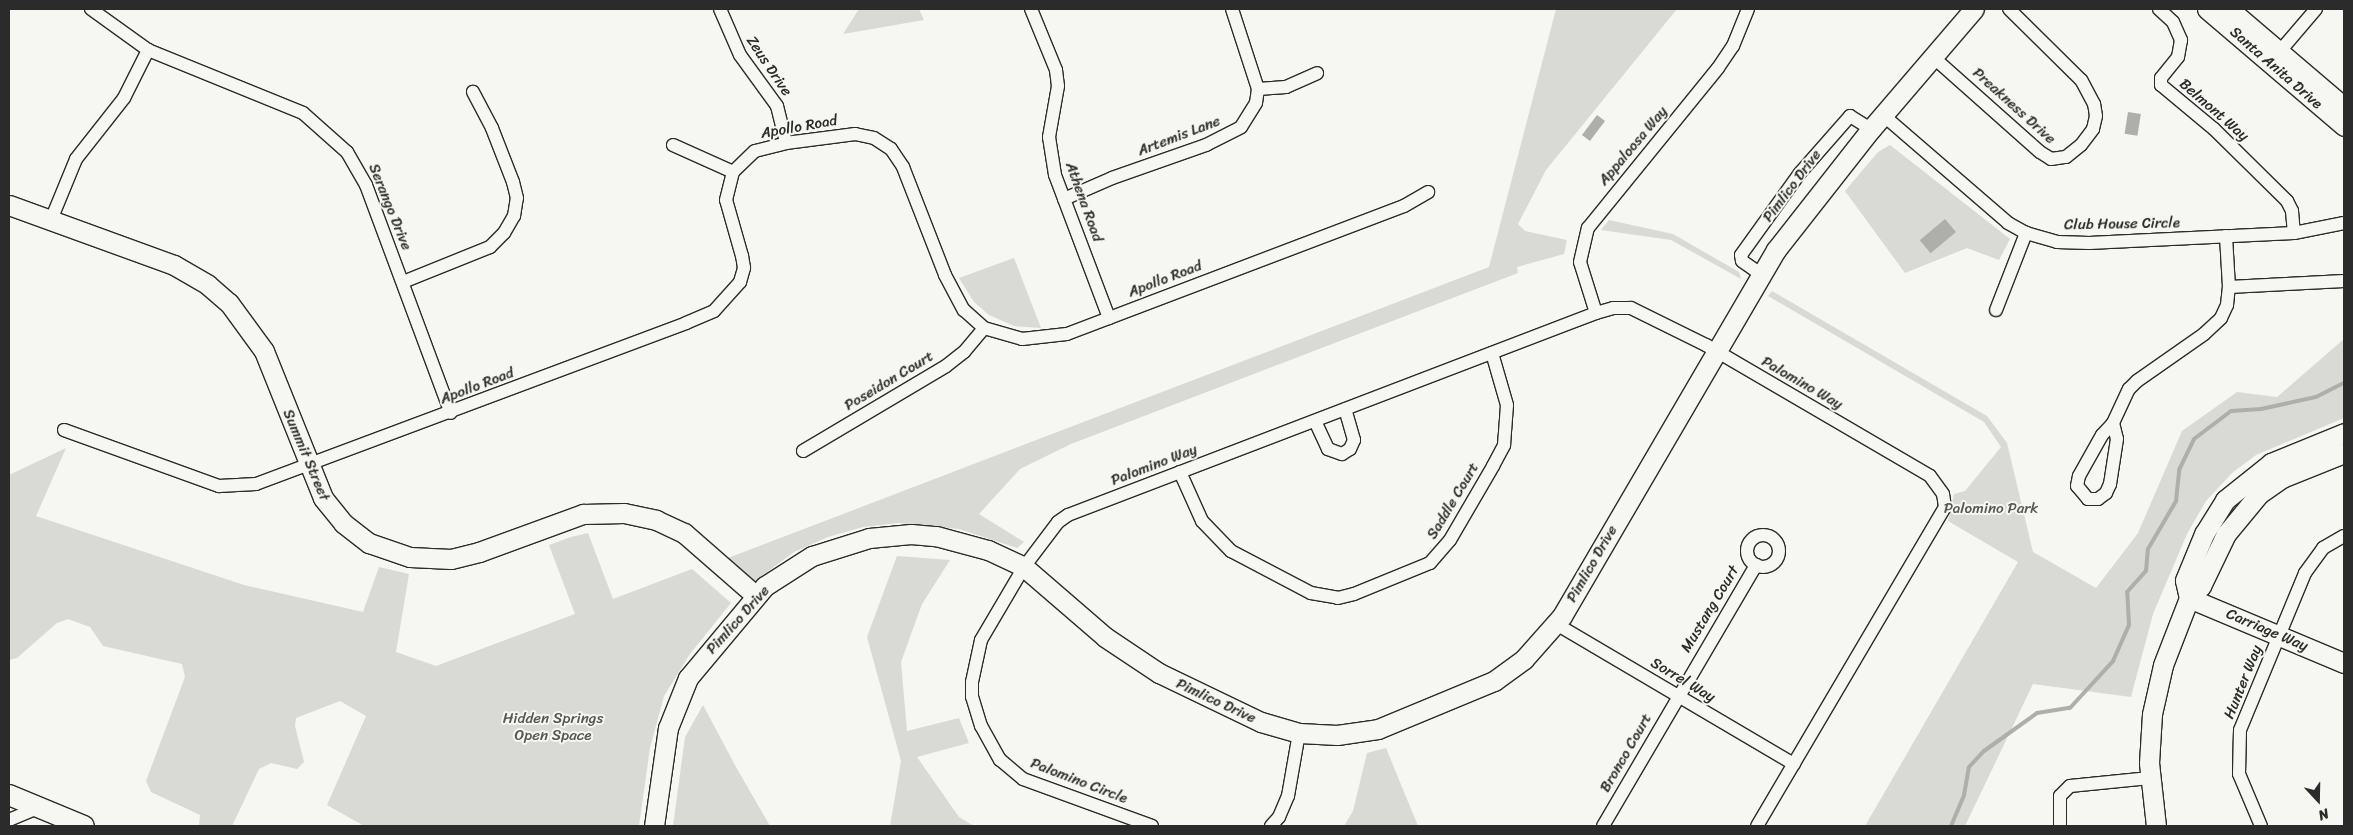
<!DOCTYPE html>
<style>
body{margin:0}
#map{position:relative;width:2353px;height:835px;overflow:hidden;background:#f6f6f2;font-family:Sriracha,sans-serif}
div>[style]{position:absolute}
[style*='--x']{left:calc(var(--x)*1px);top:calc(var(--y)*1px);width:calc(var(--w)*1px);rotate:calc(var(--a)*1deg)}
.green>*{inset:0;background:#d9d9d5}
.water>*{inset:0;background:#aeaeab;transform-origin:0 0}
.stream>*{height:4px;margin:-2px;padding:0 2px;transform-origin:2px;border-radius:2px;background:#aeaeab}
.roads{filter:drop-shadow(1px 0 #2b2b2b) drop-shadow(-1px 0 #2b2b2b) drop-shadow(0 1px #2b2b2b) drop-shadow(0 -1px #2b2b2b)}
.street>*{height:12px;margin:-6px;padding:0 6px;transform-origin:6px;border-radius:6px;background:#f6f6f2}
.street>.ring{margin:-6px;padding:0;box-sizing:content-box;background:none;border:12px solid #f6f6f2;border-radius:50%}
.secondary>*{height:19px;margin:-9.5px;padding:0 9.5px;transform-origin:9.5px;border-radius:9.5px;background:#f6f6f2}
.primary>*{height:20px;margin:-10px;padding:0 10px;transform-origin:10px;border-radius:10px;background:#f6f6f2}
span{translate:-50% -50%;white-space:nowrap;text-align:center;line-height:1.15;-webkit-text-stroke:4px #f6f6f2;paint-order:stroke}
.street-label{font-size:15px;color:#2b2b2b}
.park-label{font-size:15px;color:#565656}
.frame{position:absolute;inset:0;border:10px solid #2b2b2b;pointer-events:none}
.north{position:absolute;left:2293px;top:775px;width:50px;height:50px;-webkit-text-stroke:4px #f6f6f2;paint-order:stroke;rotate:159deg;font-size:14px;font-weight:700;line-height:20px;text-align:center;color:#2b2b2b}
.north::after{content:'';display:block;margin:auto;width:18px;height:22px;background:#2b2b2b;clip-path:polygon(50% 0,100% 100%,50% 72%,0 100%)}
</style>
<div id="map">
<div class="green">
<div style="clip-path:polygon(859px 9px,919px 9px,924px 20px,843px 34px)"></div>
<div style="clip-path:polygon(1556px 9px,1677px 9px,1546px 170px,1518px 224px,1525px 231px,1567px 240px,1564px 254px,1517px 267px,1518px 273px,1071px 444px,1020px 469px,979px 514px,1024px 542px,1017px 548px,959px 529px,899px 523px,863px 527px,828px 537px,794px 552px,755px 581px,728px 558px,1489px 267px)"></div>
<div style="clip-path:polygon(1890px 145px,2010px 239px,1999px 260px,1967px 248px,1905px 273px,1845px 191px,1878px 152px)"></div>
<div style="clip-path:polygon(1609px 220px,1673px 234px,1739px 272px,1741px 279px,1671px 240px,1601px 230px)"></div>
<div style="clip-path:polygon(1014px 258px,1041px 328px,1014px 326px,989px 315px,974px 302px,959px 278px)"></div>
<div style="clip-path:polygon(1772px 291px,1987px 416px,2007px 443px,2033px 552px,2096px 588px,2138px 533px,2182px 431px,2237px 392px,2277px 397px,2344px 339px,2344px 418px,2256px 455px,2232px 473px,2206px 501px,2187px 534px,2153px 614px,2131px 697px,2033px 684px,1965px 826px,1865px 826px,2018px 562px,1948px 521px,1954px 494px,1965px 491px,2001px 447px,1984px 422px,1768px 296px)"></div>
<div style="clip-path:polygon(66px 448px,36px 516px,244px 585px,363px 612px,379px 567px,409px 574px,396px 652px,436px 666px,575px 614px,549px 545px,571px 537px,588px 533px,613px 599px,692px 569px,731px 603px,690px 654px,664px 696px,650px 748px,639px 826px,364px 826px,327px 805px,366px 716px,340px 701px,296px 718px,295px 726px,304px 762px,297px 769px,271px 763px,259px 769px,232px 826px,199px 826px,200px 815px,151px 792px,146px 781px,185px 677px,182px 664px,103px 646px,90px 627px,68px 619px,57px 623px,17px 658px,9px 660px,9px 475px)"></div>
<div style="clip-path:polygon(897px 556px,950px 560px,922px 604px,901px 662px,907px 731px,959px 718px,969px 743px,917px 757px,959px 817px,974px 826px,890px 826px,901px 761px,867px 637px)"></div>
<div style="clip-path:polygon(703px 705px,736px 767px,770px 826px,673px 826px,685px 737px)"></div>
<div style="clip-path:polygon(1386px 748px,1418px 826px,1344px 826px,1353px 811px,1367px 753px)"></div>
</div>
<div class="water">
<div style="left:2128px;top:112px;width:13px;height:22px;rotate:9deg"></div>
<div style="left:1597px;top:115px;width:10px;height:25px;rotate:37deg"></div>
<div style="left:1945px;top:219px;width:17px;height:33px;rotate:50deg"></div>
</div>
<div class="stream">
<div style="--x:1951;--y:826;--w:34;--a:-67"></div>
<div style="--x:1964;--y:795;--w:28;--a:-80"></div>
<div style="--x:1969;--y:767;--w:22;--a:-47"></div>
<div style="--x:1984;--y:751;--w:65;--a:-35.6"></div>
<div style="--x:2037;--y:713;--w:33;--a:-9"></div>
<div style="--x:2070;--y:708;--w:64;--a:-47.5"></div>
<div style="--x:2113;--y:661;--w:39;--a:-66"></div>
<div style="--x:2129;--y:625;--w:33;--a:-93"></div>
<div style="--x:2127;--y:592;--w:28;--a:-48"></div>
<div style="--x:2146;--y:571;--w:22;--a:-85"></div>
<div style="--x:2148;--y:549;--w:56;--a:-59.7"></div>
<div style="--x:2176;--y:501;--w:31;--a:-84"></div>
<div style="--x:2179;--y:470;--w:34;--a:-64"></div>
<div style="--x:2194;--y:439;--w:46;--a:-37.1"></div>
<div style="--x:2231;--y:411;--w:30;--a:-4"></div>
<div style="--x:2261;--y:409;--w:56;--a:-12.3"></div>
<div style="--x:2316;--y:397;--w:31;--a:-27"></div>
</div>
<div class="roads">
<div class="street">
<div style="--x:91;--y:9;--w:70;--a:35.7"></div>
<div style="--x:148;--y:50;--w:167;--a:22.1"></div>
<div style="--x:303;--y:113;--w:59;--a:41.6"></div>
<div style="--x:347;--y:152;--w:38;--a:60"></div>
<div style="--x:366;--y:185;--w:243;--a:69.6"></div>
<div style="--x:720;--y:9;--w:50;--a:66.5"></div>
<div style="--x:740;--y:55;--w:63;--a:54"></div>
<div style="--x:777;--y:106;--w:38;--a:76"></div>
<div style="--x:1031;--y:9;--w:66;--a:67.7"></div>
<div style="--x:1056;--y:70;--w:16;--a:83"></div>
<div style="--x:1058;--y:86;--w:52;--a:100"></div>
<div style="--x:1049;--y:137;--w:38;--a:81"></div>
<div style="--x:1055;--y:175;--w:153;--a:69.3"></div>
<div style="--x:2159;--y:9;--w:19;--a:43"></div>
<div style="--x:2173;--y:22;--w:20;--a:66"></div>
<div style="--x:2181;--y:40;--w:17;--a:100"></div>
<div style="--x:2178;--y:57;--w:27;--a:129"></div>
<div style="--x:2161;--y:78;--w:7;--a:90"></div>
<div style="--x:2161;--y:85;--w:69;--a:39.7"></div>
<div style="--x:2214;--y:129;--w:103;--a:44.6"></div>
<div style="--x:2287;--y:201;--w:11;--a:63"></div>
<div style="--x:2292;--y:211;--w:22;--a:85"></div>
<div style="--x:1933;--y:57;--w:143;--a:41.6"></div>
<div style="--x:2040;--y:152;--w:13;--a:32"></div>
<div style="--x:2051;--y:159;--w:15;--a:-8"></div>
<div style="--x:2066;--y:157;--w:19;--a:-39"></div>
<div style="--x:2081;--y:145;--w:20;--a:-53"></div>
<div style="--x:2093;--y:129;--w:13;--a:-77"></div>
<div style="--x:2096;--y:116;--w:12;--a:-99"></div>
<div style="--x:2094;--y:104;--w:27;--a:-118"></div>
<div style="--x:2081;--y:80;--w:101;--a:-135.4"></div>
<div style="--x:2275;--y:57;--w:63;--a:-49.5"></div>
<div style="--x:1258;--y:89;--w:28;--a:-4"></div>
<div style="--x:1286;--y:87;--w:34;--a:-24"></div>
<div style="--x:1883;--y:115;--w:165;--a:40.8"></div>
<div style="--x:2008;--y:223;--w:21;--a:29"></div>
<div style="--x:2026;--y:233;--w:32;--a:16"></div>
<div style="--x:2057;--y:242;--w:32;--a:2"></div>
<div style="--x:2089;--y:243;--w:205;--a:-2.8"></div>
<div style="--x:2294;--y:233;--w:51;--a:-11.3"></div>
<div style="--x:673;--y:145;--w:66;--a:24.2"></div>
<div style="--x:1064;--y:199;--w:52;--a:-23.6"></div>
<div style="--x:1112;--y:178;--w:100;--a:-19.3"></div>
<div style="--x:1206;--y:145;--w:39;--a:-27"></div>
<div style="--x:1241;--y:127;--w:28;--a:-58"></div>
<div style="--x:1256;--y:103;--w:14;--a:-82"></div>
<div style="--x:1258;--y:89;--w:84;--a:-108"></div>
<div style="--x:51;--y:220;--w:66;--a:-67.7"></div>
<div style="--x:76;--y:159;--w:78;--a:-51.8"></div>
<div style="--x:124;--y:98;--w:54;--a:-63.4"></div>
<div style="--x:1762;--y:275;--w:24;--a:-145"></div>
<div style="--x:1742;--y:261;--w:6;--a:-99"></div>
<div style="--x:1741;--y:255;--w:101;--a:-54.3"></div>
<div style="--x:1800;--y:173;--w:76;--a:-48.7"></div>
<div style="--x:1850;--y:116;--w:25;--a:32"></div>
<div style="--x:403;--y:282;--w:94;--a:-21.9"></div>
<div style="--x:490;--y:247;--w:20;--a:-45"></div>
<div style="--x:504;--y:233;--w:20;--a:-60"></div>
<div style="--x:514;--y:216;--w:18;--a:-81"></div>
<div style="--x:517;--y:198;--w:16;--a:-104"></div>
<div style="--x:513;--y:182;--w:58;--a:-111.3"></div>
<div style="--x:492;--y:128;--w:41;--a:-117.8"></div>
<div style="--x:2229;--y:287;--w:115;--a:-3"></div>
<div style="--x:1996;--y:310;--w:83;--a:-68.7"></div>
<div style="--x:1596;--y:313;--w:53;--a:-107.4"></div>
<div style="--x:1580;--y:262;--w:35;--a:-77"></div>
<div style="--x:1588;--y:228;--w:206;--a:-50.9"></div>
<div style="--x:1718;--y:68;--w:27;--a:-56"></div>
<div style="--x:1733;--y:46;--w:40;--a:-68"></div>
<div style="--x:1315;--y:421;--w:31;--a:65"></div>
<div style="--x:1328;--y:449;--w:15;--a:20"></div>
<div style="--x:1342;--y:454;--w:9;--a:-32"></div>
<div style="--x:1350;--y:449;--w:10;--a:-66"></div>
<div style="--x:1354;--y:440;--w:32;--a:-106"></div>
<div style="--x:2113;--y:423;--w:38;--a:-65"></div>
<div style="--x:2129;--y:389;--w:11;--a:-45"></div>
<div style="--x:2137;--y:381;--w:82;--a:-35"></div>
<div style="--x:2204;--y:334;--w:23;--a:-43"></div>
<div style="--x:2221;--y:318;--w:14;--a:-65"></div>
<div style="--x:2227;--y:305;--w:18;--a:-84"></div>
<div style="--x:2229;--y:287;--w:51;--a:-93.4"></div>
<div style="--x:2113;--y:423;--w:16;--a:76"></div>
<div style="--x:2117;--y:439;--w:46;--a:98.8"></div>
<div style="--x:2110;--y:484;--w:10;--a:114"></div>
<div style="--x:2106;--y:493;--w:10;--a:143"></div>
<div style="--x:2098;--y:499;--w:10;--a:180"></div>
<div style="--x:2088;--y:499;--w:17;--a:-130"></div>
<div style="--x:2077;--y:486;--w:10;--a:-79"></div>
<div style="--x:2079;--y:476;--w:47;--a:-60.7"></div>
<div style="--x:2102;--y:435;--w:16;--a:-47"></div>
<div style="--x:64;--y:430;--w:165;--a:19.9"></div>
<div style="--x:219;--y:486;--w:37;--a:-3"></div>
<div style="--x:256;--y:484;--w:459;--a:-20.5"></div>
<div style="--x:686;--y:323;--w:30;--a:-23"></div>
<div style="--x:714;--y:311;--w:39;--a:-48"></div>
<div style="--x:740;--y:282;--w:15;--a:-74"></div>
<div style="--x:744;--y:268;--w:12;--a:-99"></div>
<div style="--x:742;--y:256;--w:58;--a:-105.9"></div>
<div style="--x:726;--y:200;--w:29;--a:-76"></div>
<div style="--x:733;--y:172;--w:30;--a:-44"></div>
<div style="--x:755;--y:151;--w:32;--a:-14"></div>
<div style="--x:786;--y:143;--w:70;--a:-7.4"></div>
<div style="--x:855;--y:134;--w:19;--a:12"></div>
<div style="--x:874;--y:138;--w:20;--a:33"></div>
<div style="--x:891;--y:149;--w:22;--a:56"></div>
<div style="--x:903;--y:167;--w:116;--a:68.7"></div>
<div style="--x:945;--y:275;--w:40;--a:62"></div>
<div style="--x:964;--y:310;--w:27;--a:42"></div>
<div style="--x:984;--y:328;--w:40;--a:16"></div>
<div style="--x:1022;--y:339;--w:45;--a:-6.3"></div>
<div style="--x:1067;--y:334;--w:360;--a:-20.8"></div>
<div style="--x:1404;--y:206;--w:28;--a:-30"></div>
<div style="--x:803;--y:451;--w:166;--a:-30.7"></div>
<div style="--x:946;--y:366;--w:23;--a:-38"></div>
<div style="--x:964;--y:352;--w:31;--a:-50"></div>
<div style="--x:1180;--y:472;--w:54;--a:65.8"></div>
<div style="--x:1202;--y:521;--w:42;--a:46"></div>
<div style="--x:1231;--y:551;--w:90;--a:27.7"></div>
<div style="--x:1311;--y:593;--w:27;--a:10"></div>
<div style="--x:1338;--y:598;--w:16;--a:-14"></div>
<div style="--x:1354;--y:594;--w:82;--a:-22.2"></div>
<div style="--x:1430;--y:563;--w:30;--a:-49"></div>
<div style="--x:1450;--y:540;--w:86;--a:-59.8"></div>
<div style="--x:1493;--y:466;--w:24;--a:-62"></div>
<div style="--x:1504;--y:445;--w:40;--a:-85.7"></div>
<div style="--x:1507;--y:405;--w:54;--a:-106.1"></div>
<div class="ring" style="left:1747px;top:535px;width:20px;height:20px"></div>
<div style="--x:1556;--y:624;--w:276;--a:30.5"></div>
<div style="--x:9;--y:820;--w:33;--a:-23"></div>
<div style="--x:1152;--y:826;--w:137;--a:-160"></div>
<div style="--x:1023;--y:779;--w:30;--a:-140"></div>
<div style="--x:1000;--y:760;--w:39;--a:-119"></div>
<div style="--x:981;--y:726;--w:30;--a:-107"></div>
<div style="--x:972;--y:697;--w:15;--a:-90"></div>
<div style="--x:972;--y:682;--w:43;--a:-77.9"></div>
<div style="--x:981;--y:640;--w:85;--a:-59.5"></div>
<div style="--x:1024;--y:567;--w:56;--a:-52.9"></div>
<div style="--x:1058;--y:522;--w:12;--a:-35"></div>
<div style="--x:1068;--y:515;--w:565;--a:-20.94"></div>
<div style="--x:1596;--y:313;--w:18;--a:-16"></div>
<div style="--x:1613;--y:308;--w:18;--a:0"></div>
<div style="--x:1631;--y:308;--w:84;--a:26.3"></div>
<div style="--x:1706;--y:345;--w:259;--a:30.3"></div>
<div style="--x:1930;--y:476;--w:22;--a:54"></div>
<div style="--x:1943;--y:494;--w:13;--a:81"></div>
<div style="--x:1945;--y:507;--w:370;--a:120.5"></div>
<div style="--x:1271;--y:826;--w:12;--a:-48"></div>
<div style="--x:1279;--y:817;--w:23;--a:-67"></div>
<div style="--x:1288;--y:796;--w:64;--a:-80.1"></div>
<div style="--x:1603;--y:826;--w:303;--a:-59.6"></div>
<div style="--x:2060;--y:826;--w:30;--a:-90"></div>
<div style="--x:2060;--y:796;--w:14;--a:-45"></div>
<div style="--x:2070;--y:786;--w:80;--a:-5.7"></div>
<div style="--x:2261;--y:826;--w:56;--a:-112.9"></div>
<div style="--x:2239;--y:774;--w:44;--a:-88.7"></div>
<div style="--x:2240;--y:730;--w:170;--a:-67.5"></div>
<div style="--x:2305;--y:573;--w:31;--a:-54"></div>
<div style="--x:2323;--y:548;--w:24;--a:-30"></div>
</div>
<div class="secondary">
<div style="--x:2207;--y:9;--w:180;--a:40.5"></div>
<div style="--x:2229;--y:9;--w:151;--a:40.4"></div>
<div style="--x:9;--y:205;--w:176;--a:20"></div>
<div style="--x:174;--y:265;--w:39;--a:30"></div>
<div style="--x:208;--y:285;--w:28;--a:41"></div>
<div style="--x:229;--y:303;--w:59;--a:53.9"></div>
<div style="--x:264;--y:351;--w:158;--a:68.1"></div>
<div style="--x:323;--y:498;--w:32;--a:51"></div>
<div style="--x:343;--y:523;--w:33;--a:38"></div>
<div style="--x:369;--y:543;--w:43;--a:18.9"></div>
<div style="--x:410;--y:557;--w:41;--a:2.8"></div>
<div style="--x:451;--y:559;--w:29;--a:-14"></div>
<div style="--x:479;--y:552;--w:111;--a:-20.1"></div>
<div style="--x:583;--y:514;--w:41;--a:-1.4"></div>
<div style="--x:624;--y:513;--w:33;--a:12"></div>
<div style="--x:656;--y:520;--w:31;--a:25"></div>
<div style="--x:684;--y:533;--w:94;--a:41.1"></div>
<div style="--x:2189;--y:598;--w:18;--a:-103"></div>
<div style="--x:2185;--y:580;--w:50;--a:-67.6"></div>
<div style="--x:2204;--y:534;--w:40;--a:-58"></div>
<div style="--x:2225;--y:500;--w:59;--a:-38.8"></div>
<div style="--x:2271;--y:463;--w:79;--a:-22.3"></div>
<div style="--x:2189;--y:598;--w:168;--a:22.8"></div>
<div style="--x:654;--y:826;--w:99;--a:-81.9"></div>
<div style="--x:668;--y:728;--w:54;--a:-68.2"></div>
<div style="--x:688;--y:678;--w:120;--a:-50.1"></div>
<div style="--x:765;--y:586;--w:56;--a:-32.6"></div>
<div style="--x:812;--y:556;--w:60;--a:-17.5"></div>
<div style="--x:869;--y:538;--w:42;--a:-5.4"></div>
<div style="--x:911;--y:534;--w:25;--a:5"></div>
<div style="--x:936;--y:536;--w:54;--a:15.1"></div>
<div style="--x:988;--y:550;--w:40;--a:25"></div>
<div style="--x:1024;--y:567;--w:107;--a:40.8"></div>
<div style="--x:1105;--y:637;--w:65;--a:33.7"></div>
<div style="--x:1159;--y:673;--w:113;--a:25.7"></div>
<div style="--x:1261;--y:722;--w:40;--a:16"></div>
<div style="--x:1299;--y:733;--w:38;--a:3"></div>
<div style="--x:1337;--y:735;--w:41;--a:-8.3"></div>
<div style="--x:1378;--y:729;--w:126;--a:-22.5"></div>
<div style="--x:1494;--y:681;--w:37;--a:-36"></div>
<div style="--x:1524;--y:659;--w:57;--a:-48.5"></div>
<div style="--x:1562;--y:616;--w:424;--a:-59.7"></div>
<div style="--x:1776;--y:250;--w:154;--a:-51.9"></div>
<div style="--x:1871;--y:129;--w:158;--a:-49.4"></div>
<div style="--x:2156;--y:826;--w:63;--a:-96.3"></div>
<div style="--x:2149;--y:763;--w:49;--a:-86.5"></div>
<div style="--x:2152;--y:714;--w:50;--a:-77.3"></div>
<div style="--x:2163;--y:665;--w:72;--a:-68.8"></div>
<div style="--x:2189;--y:598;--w:17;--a:-45"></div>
<div style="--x:2201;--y:586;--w:58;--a:-64.3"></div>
<div style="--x:2226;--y:534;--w:52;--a:-50.5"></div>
<div style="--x:2259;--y:494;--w:28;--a:-35"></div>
<div style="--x:2282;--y:478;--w:67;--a:-22"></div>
</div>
<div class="primary">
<div style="--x:9;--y:795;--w:81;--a:22.5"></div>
</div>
</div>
<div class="street-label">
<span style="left:769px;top:66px;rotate:56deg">Zeus Drive</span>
<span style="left:2276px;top:68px;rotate:41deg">Santa Anita Drive</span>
<span style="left:2014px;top:106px;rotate:42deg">Preakness Drive</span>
<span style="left:2214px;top:110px;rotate:41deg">Belmont Way</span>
<span style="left:799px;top:127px;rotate:-10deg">Apollo Road</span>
<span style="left:1179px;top:136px;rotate:-21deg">Artemis Lane</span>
<span style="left:1633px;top:146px;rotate:-50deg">Appaloosa Way</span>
<span style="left:1792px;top:186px;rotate:-53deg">Pimlico Drive</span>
<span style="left:1084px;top:202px;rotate:70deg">Athena Road</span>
<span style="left:390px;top:207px;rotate:68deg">Serango Drive</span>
<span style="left:2122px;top:224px;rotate:-1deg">Club House Circle</span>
<span style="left:1165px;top:279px;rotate:-21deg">Apollo Road</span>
<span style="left:889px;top:381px;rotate:-31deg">Poseidon Court</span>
<span style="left:1802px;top:383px;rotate:30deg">Palomino Way</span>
<span style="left:477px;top:386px;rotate:-21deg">Apollo Road</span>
<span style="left:306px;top:455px;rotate:67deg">Summit Street</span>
<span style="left:1154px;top:465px;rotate:-21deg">Palomino Way</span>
<span style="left:1453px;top:501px;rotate:-59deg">Saddle Court</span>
<span style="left:1592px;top:564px;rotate:-60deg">Pimlico Drive</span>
<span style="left:1710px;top:609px;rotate:-59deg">Mustang Court</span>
<span style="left:738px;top:620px;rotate:-48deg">Pimlico Drive</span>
<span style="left:2267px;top:630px;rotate:23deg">Carriage Way</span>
<span style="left:1683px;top:680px;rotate:31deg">Sorrel Way</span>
<span style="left:2243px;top:682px;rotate:-68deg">Hunter Way</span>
<span style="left:1216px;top:701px;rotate:25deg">Pimlico Drive</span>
<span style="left:1626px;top:753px;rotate:-60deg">Bronco Court</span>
<span style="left:1079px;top:781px;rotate:21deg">Palomino Circle</span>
</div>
<div class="park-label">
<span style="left:1991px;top:509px">Palomino Park</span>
<span style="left:553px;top:727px">Hidden Springs<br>Open Space</span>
</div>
<div class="frame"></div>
<div class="north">N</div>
</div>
